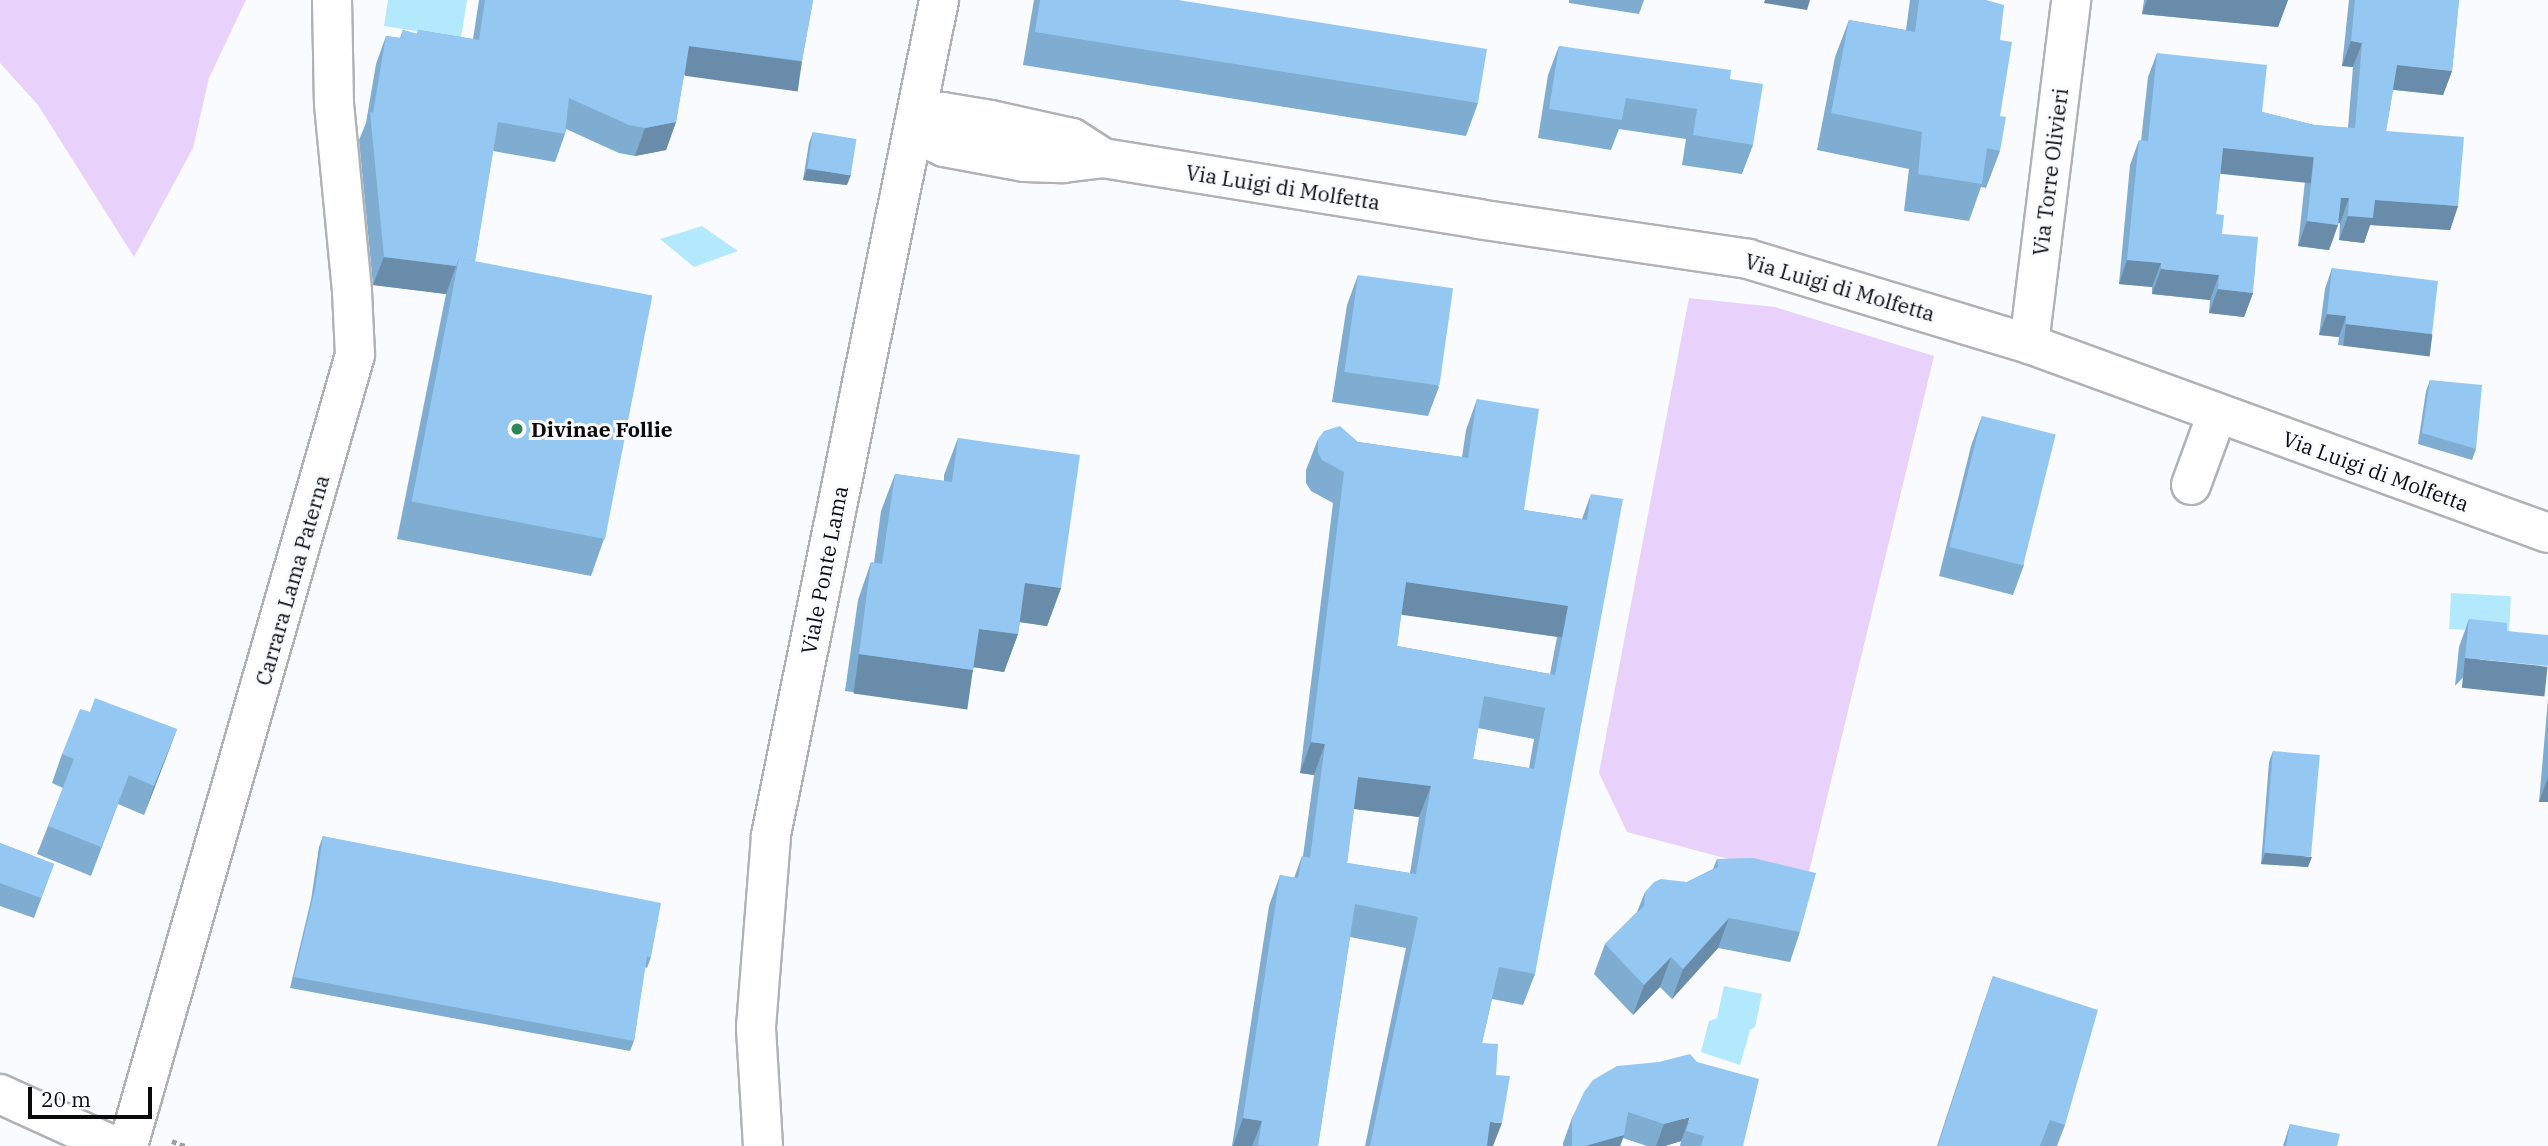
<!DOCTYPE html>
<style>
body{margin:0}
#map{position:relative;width:2548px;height:1146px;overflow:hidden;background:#f9fbfe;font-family:"IBM Plex Serif",serif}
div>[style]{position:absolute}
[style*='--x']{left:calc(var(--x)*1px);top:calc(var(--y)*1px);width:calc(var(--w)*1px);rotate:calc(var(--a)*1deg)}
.green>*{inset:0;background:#e8d1fa}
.water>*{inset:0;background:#b3e9fd;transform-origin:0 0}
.path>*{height:4.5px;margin-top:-2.25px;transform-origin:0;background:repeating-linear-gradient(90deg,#9e9fa1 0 5px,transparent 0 8.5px)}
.roads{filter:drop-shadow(2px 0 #b0b2b6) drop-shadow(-2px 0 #b0b2b6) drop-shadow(0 2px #b0b2b6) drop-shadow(0 -2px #b0b2b6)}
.street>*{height:38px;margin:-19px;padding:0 19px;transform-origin:19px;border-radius:19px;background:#fff}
.secondary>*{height:38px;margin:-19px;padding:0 19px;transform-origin:19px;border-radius:19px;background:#fff}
.wall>*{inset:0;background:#7facd1}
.shaded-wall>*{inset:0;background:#688caa;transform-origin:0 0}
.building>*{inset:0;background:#94c8f3;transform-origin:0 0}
.dots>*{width:19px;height:19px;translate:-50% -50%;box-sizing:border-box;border:4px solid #f9fbfe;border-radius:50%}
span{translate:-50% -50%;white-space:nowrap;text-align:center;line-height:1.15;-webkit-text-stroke:6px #f9fbfe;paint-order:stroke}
.street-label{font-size:21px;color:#0b0b0c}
.poi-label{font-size:21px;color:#0b0b0c;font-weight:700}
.left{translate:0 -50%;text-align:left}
.scale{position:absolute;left:28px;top:1087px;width:124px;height:32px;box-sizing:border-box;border:4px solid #0b0b0c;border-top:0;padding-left:9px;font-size:21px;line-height:24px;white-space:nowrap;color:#0b0b0c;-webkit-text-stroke:5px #f9fbfe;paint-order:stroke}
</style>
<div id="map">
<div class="green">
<div style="clip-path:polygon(0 0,246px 0,209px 78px,193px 148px,134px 257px,38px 105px,0 63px)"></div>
<div style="clip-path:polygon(1689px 298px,1775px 307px,1934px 356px,1807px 880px,1627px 832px,1599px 773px)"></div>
</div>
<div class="water">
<div style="clip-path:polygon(388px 0,467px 0,461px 38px,384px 26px)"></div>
<div style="clip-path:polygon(702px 226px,738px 251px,694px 267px,660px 239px)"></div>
<div style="left:2451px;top:593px;width:60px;height:36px;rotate:3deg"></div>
<div style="clip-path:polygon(1724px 986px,1762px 994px,1755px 1027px,1750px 1030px,1740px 1065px,1701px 1052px,1709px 1021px,1717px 1018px)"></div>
</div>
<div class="path">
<div style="--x:172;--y:1141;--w:14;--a:21"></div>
</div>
<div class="roads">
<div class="street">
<div style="--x:1103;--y:158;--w:37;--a:-147"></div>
<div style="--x:1072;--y:138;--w:83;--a:-167.5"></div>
<div style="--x:991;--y:120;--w:49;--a:-170.5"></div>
<div style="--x:943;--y:112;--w:16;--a:166"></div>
<div style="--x:927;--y:116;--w:16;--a:145"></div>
<div style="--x:914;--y:125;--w:19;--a:47"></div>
<div style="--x:927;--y:139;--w:19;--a:25"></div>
<div style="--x:944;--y:147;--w:82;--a:10.5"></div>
<div style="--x:1025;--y:162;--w:38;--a:2"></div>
<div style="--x:1063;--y:163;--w:40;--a:-7.1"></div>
<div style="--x:1103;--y:158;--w:380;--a:9.2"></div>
<div style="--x:1478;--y:219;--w:273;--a:8.4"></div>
<div style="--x:1748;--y:259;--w:294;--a:16.8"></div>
<div style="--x:2029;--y:344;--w:552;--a:20.01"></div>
<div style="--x:2029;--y:344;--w:347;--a:-83"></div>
<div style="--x:2191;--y:485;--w:76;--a:-69.9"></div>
<div style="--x:128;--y:1146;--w:823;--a:-73.99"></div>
<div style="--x:355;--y:355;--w:64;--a:-92.7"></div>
<div style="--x:352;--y:291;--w:188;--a:-95.5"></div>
<div style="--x:334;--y:104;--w:104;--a:-91.1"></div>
<div style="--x:763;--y:1146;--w:119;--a:-93.4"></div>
<div style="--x:756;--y:1027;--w:193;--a:-85.5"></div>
<div style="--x:771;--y:835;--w:852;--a:-78.62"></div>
</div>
<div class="secondary">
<div style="--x:0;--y:1094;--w:125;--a:24.5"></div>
</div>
</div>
<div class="wall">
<div style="clip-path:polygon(479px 0,813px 0,802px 61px,792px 89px,684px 75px,676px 122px,666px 150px,635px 156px,619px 153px,566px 129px,565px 134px,555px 162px,493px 151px,475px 261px,604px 539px,591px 576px,397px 539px,446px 294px,373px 285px,359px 140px,366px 123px,376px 64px,386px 36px,400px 38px,403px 30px,417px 34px,418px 30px,473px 39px)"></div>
<div style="clip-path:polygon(1034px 0,1178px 0,1478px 103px,1466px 136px,1023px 65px)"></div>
<div style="clip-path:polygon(1569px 0,1644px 0,1639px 14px,1569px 3px)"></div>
<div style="clip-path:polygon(1910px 0,1986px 0,2000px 40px,2000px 151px,1986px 188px,1981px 187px,1969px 221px,1904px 211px,1909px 169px,1817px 150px,1835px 57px,1849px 20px,1906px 30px)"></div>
<div style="clip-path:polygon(2144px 0,2288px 0,2278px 27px,2142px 14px)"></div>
<div style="clip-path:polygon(2349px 0,2459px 0,2452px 71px,2443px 95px,2393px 90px,2386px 131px,2458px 206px,2450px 230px,2370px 225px,2364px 243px,2339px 240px,2340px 223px,2339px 222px,2329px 250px,2298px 246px,2305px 181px,2220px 173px,2216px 214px,2222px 234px,2253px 293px,2244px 317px,2209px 313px,2210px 300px,2152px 294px,2152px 287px,2119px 284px,2130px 165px,2139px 140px,2141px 141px,2148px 77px,2157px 53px,2262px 112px,2314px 125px,2348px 128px,2353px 67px,2342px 66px)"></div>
<div style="clip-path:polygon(1559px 46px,1730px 79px,1753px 145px,1742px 174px,1682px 165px,1686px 139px,1619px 129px,1611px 150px,1538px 138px,1548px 75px)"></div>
<div style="clip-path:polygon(813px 132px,847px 185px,803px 180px,809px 143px)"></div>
<div style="clip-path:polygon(2332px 268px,2432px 334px,2425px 355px,2338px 345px,2339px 337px,2319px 335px,2325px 289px)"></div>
<div style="clip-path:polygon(1358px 275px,1439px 387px,1428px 416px,1332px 402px,1347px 305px)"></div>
<div style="clip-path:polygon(2430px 380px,2476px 449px,2472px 460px,2418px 444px,2426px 391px)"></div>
<div style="clip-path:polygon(evenodd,1477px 399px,1524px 510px,1582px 519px,1591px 494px,1535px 974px,1523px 1005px,1492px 999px,1482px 1043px,1496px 1075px,1493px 1146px,1365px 1146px,1406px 948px,1350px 937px,1318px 1146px,1232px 1146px,1269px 906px,1280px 875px,1294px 878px,1302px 856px,1303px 856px,1314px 775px,1300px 773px,1333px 503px,1311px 491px,1306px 483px,1306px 470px,1318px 439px,1358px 442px,1462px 457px,1466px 430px,1477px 399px,1401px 614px,1557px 637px,1550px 674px,1397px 646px,1401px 614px,1477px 399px,1478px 728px,1534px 739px,1529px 768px,1473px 759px,1478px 728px,1477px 399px,1354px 809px,1419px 817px,1410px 873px,1347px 863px,1354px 809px)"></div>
<div style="clip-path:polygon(1982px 416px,2024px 565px,2013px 595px,1939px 576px,1971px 446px)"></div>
<div style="clip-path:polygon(958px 438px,1061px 588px,1047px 626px,1020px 622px,1018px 634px,1004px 672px,974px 667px,960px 707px,845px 691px,858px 600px,871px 562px,874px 563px,881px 511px,895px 474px,944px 481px,944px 475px)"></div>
<div style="clip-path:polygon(2469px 619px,2507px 631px,2455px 686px,2459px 647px)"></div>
<div style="clip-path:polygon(2548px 699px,2548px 802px,2539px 802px)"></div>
<div style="clip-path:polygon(90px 712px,177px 729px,144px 815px,118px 804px,91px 876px,37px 854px,63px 788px,52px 783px,62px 754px)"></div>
<div style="clip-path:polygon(2273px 751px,2308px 867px,2261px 864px,2269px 762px)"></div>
<div style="clip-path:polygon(323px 836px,651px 957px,647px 968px,645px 967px,634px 1041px,630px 1051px,290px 988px,311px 900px,319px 847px)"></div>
<div style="clip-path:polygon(0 843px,54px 864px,34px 918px,0 906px)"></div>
<div style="clip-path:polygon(1717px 859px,1800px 932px,1790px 962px,1718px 948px,1672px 999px,1660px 987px,1633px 1015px,1594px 974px,1605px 944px,1637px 912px,1645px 892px,1687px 882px,1713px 869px)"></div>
<div style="clip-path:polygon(1993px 976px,2065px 1125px,2057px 1146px,1937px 1146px,1983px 1005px)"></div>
<div style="clip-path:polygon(1593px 1080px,1743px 1146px,1680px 1146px,1681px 1141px,1665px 1146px,1647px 1146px,1623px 1138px,1620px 1146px,1563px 1146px,1563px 1143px,1572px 1118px)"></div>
<div style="clip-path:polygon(2290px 1124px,2337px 1146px,2283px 1146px)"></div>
</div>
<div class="shaded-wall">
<div style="clip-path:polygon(1765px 0,1810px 0,1807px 10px,1764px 3px)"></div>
<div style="clip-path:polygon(2147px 0,2288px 0,2278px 27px,2142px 14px)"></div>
<div style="clip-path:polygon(2351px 41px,2362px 43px,2353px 67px,2342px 66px)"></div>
<div style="left:689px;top:46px;width:114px;height:30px;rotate:8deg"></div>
<div style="clip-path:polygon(2397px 65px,2452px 71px,2443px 95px,2388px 89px)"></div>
<div style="clip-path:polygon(676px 122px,666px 150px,635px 156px,645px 128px)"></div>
<div style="left:2223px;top:148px;width:91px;height:26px;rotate:6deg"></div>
<div style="clip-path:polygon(807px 169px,851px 175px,847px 185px,803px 180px)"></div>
<div style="clip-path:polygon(2341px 198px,2349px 198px,2340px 223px,2332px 222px)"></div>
<div style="clip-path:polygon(2375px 200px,2458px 206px,2450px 230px,2370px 225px,2364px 243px,2339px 240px,2348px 216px)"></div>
<div style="clip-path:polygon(2307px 221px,2338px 225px,2329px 250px,2298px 246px)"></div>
<div style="clip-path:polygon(384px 257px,456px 266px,446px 294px,373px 285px)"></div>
<div style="clip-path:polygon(2127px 260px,2161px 263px,2152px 287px,2119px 284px)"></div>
<div style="clip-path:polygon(2161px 269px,2219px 275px,2210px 300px,2152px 294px)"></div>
<div style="clip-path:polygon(2218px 289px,2253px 293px,2244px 317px,2209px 313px)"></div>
<div style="clip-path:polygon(2327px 314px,2346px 316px,2339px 337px,2319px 335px)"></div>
<div style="left:2346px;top:324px;width:87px;height:22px;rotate:7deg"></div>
<div style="left:1406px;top:582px;width:164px;height:33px;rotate:8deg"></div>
<div style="clip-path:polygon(1025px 583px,1061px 588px,1047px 626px,1012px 621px)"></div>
<div style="clip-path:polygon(979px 629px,1018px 634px,1004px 672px,966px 666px)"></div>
<div style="left:859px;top:654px;width:115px;height:40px;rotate:8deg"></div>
<div style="left:2465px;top:658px;width:83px;height:30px;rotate:6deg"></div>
<div style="clip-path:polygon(177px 729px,166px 758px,144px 815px,154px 786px)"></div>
<div style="clip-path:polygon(1311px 742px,1325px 744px,1314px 775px,1300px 773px)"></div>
<div style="clip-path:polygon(1358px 777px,1431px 786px,1419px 817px,1347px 808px)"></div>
<div style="clip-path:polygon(2548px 777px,2548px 802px,2539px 802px)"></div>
<div style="clip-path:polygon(2265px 853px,2312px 857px,2308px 867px,2261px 864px)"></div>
<div style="clip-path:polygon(1729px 918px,1718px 948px,1672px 999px,1683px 969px)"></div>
<div style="clip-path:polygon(1671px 957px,1660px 987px,1633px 1015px,1644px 985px)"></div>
<div style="clip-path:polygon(1690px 1117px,1681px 1141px,1665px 1146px,1656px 1146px,1664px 1124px)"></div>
<div style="clip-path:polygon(1243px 1118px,1262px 1121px,1252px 1146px,1233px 1146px)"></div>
<div style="clip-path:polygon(1490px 1122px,1502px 1123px,1493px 1146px,1482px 1146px)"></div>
<div style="clip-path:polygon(1624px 1135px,1620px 1146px,1585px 1146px)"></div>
</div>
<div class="building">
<div style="clip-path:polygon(485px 0,813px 0,802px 61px,689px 46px,676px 122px,645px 128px,629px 125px,569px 98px,565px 134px,498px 122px,475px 261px,459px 258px,456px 266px,384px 257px,370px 112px,373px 113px,386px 36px,401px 38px,403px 30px,418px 34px,418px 30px,479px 40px)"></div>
<div style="clip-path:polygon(1040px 0,1178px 0,1487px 49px,1478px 103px,1035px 32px)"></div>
<div style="clip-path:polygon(1919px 0,1986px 0,2004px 5px,2000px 40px,2012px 42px,2000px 116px,2006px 117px,2000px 151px,1987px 148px,1982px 184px,1918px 174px,1922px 132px,1831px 113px,1849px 20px,1915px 32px)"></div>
<div style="clip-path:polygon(2355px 0,2459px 0,2452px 71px,2397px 65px,2386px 131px,2464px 137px,2458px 206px,2375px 200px,2373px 218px,2348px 216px,2349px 198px,2341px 198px,2338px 225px,2307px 221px,2314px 157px,2223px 148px,2216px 214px,2224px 215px,2222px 234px,2258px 237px,2253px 293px,2218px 289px,2219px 275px,2161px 269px,2161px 263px,2127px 260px,2139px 140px,2148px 141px,2157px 53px,2267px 65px,2262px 112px,2314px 125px,2355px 128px,2362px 43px,2351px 41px)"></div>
<div style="clip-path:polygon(1559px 46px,1731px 70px,1730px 79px,1763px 84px,1753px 145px,1693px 135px,1697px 109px,1626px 98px,1622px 120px,1549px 109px)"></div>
<div style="left:813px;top:132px;width:44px;height:37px;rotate:9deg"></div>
<div style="left:459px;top:258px;width:197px;height:248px;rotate:11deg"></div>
<div style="clip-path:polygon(2332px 268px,2438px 281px,2432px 334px,2346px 324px,2346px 316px,2327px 314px)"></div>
<div style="left:1358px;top:275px;width:96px;height:98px;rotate:8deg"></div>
<div style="clip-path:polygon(2430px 380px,2482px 385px,2476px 449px,2422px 433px)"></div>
<div style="clip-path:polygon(evenodd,1477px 399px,1539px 409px,1524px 510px,1587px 520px,1591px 494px,1623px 499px,1535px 974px,1499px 967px,1482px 1043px,1498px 1044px,1496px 1075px,1510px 1076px,1502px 1123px,1490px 1122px,1487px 1146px,1370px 1146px,1418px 917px,1355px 904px,1318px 1146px,1267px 1146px,1258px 1145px,1262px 1121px,1243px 1118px,1280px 875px,1298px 878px,1302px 856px,1310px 858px,1325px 744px,1311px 742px,1344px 472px,1322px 460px,1318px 452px,1318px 439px,1324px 431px,1340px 426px,1358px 442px,1468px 458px,1477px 399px,1406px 582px,1568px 606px,1555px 675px,1397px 646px,1406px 582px,1477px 399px,1484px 696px,1545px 708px,1534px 769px,1473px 759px,1484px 696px,1477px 399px,1358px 777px,1431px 786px,1416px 874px,1347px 863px,1358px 777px)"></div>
<div style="left:1982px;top:416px;width:76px;height:135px;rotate:14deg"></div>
<div style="clip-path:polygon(958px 438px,1080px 455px,1061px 588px,1025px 583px,1018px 634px,979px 629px,973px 670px,859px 654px,871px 562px,882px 564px,895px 474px,952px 482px)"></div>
<div style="clip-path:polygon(2469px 619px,2507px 623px,2507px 631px,2548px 635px,2548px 666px,2465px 658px)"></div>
<div style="clip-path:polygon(95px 698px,177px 729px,154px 786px,129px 775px,101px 847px,48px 826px,74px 759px,62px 754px,80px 709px,90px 712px)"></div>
<div style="left:2273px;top:751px;width:47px;height:102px;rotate:5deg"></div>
<div style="clip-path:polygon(323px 836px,661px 903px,651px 957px,647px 956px,634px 1041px,294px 977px,315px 889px)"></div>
<div style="clip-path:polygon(0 843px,54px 864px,41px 898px,0 883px)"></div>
<div style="clip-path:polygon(1753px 858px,1816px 873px,1800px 932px,1729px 918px,1683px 969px,1671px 957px,1644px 985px,1605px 944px,1644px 906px,1645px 892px,1654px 882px,1661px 879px,1687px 882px,1718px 867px,1717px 859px)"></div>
<div style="clip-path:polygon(1993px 976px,2098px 1010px,2065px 1125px,2050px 1120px,2040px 1146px,1938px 1146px)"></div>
<div style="clip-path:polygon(1690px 1054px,1697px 1062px,1759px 1079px,1743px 1146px,1701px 1146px,1704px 1136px,1686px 1131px,1690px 1117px,1664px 1124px,1628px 1112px,1624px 1135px,1585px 1146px,1572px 1146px,1572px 1118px,1584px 1092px,1593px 1080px,1617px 1066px,1659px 1062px)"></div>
<div style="clip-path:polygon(2290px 1124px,2340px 1134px,2337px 1146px,2286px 1146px)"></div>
</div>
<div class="dots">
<div style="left:517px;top:429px;background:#308558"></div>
</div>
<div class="street-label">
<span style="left:2050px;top:172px;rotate:-83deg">Via Torre Olivieri</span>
<span style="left:1283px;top:187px;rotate:9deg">Via Luigi di Molfetta</span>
<span style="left:1840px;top:287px;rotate:16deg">Via Luigi di Molfetta</span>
<span style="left:2376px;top:471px;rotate:20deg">Via Luigi di Molfetta</span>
<span style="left:824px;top:570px;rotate:-79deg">Viale Ponte Lama</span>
<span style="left:292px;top:580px;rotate:-74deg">Carrara Lama Paterna</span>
</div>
<div class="poi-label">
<span class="left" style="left:531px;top:429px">Divinae Follie</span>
</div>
<div class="scale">20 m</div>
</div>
